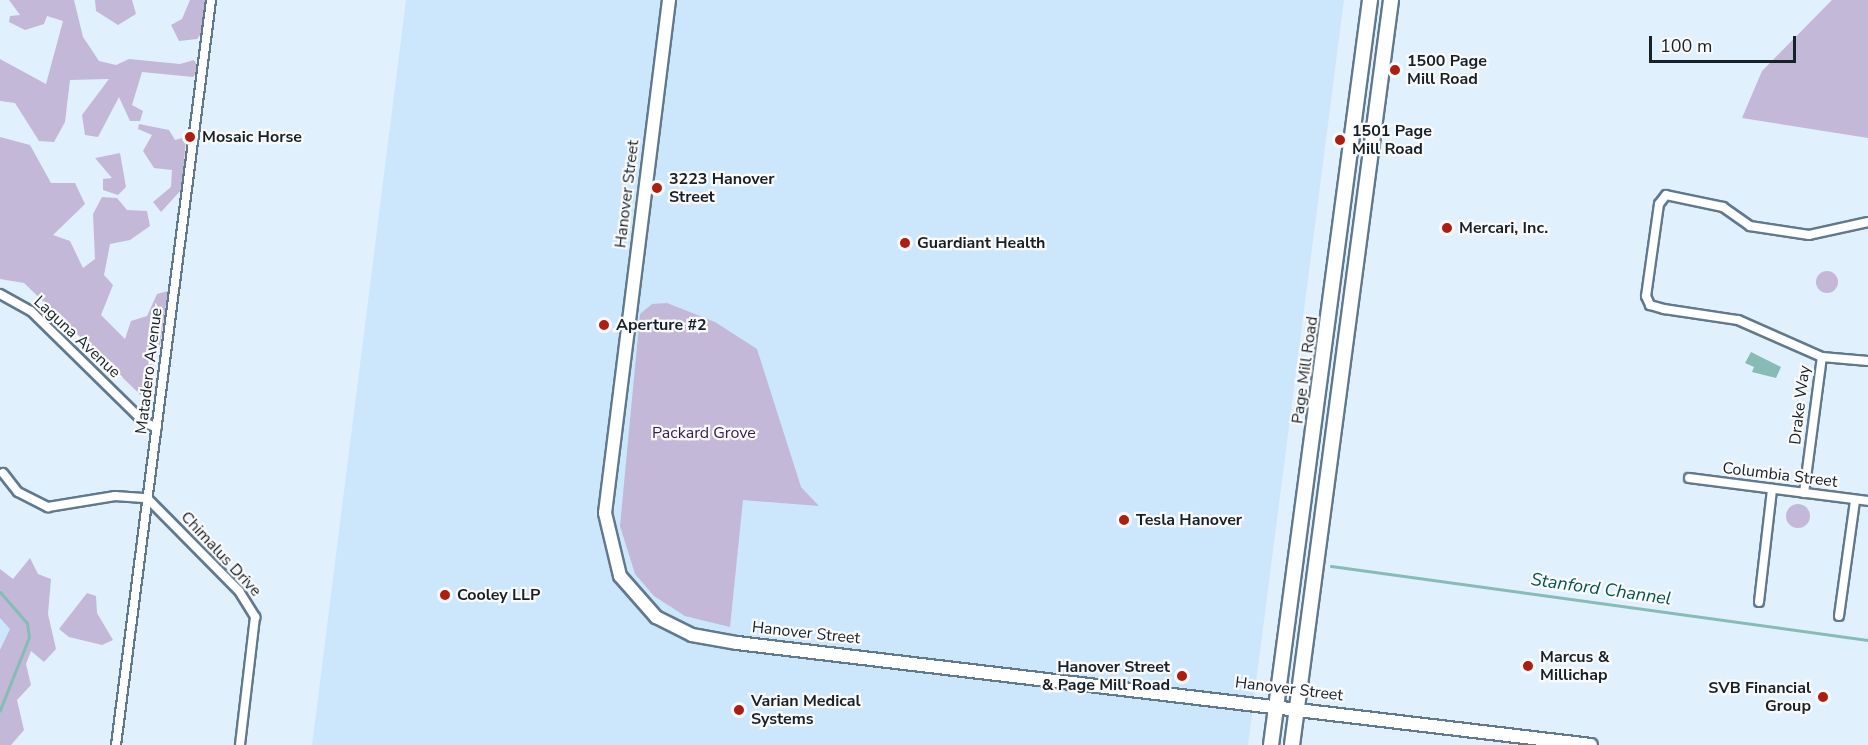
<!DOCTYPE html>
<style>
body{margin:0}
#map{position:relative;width:1868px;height:745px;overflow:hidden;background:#e0f0fd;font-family:"Nunito Sans",sans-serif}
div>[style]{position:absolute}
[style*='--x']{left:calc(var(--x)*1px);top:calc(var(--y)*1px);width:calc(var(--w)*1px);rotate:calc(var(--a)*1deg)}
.built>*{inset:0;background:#cce6fc}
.green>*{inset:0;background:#c3b8d7}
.round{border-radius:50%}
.water>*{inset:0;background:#86bcb5}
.stream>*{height:3px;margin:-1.5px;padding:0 1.5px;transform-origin:1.5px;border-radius:1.5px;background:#86bcb5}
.roads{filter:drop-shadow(2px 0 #62798d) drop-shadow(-2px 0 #62798d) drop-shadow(0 2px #62798d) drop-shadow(0 -2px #62798d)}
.street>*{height:8px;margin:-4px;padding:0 4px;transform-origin:4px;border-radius:4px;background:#fff}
.secondary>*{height:12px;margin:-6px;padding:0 6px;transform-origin:6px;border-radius:6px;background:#fff}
.primary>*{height:14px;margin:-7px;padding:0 7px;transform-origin:7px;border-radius:7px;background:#fff}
.dots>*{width:16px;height:16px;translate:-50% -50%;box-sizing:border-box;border:3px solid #fafafa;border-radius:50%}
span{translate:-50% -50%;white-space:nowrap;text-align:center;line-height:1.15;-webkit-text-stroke:4.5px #fafafa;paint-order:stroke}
.poi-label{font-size:16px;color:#172129;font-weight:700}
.left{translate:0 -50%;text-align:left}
.right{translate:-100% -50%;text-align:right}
.street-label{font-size:16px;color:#172129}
.park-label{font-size:16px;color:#362051}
.water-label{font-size:18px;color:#04554e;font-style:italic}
.scale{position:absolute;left:1649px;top:36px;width:147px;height:27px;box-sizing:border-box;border:3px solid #172129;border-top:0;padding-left:8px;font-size:18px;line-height:21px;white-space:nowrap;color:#172129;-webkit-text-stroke:4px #fafafa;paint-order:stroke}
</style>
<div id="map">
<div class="built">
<div style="clip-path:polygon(406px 0,1344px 0,1248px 745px,312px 745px)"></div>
<div style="clip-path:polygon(0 614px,14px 629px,0 669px)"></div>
</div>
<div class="green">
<div style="clip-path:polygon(9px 0,74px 0,83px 37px,99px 61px,116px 65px,129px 59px,180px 64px,194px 60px,199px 69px,193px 77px,142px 72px,132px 105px,143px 111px,140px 121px,130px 121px,119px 97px,98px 137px,85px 135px,82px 115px,109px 79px,70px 80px,65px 122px,54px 142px,39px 141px,15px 103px,0 101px,0 59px,46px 84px,63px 21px,47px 16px,44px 24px,25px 30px,9px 22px,10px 16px,20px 15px)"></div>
<div style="clip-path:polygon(95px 0,132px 0,136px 14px,118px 25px,96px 11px)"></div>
<div style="clip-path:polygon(190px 0,206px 0,203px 31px,197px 39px,179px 41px,171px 25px,182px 19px)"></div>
<div style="clip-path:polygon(1832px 0,1868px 0,1868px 138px,1742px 118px,1762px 71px)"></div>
<div style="clip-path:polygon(139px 124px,169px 130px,175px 140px,186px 137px,182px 189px,161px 212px,153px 202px,171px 187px,172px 170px,154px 168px,143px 151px,152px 135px,138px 129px)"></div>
<div style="clip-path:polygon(0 137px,30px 145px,51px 183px,75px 183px,85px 204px,53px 235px,70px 241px,83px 268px,95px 259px,93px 214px,102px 197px,117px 198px,127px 210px,147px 211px,150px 226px,130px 240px,110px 244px,104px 275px,113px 285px,101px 315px,125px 339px,131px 321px,147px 316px,157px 294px,168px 291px,160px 345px,148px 361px,154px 367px,149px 403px,24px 283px,0 279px)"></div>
<div style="clip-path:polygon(120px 153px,126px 187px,118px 195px,103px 190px,103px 179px,112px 178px,95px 158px)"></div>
<div class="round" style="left:1816px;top:271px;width:22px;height:22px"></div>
<div style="clip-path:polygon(667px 303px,715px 322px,757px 349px,801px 487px,819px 506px,743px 500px,730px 627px,685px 616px,654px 596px,635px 574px,620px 526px,640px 314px,652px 304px)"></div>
<div class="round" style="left:1786px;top:504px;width:24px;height:24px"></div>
<div style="clip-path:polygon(30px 558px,38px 574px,51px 579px,48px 614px,56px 649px,44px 662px,31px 651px,26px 664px,31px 685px,17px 700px,24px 730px,11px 745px,0 745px,0 650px,10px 629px,0 618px,0 569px,13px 579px)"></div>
<div style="clip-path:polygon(87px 593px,96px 596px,97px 613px,113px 640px,102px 645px,69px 637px,59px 629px)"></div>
</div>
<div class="water">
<div style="clip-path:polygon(1751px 352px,1781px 367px,1776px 378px,1752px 372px,1754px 367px,1745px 363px)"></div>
</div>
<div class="stream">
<div style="--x:1331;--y:566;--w:542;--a:7.85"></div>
<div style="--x:0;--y:592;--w:41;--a:48.9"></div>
<div style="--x:27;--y:623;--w:14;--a:82"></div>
<div style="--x:29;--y:637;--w:79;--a:111.7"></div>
</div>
<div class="roads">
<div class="street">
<div style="--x:1868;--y:222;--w:60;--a:167.6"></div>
<div style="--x:1809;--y:235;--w:60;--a:-171.3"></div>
<div style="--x:1750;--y:226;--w:33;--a:-145"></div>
<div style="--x:1723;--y:207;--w:58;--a:-168.1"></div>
<div style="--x:1666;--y:195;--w:11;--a:128"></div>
<div style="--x:1659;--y:204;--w:93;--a:98"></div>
<div style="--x:1646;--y:296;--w:10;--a:66"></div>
<div style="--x:1650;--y:305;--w:15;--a:16"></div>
<div style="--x:1664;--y:309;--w:75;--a:8.5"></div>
<div style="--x:1738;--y:320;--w:92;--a:23.8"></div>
<div style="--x:1822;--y:357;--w:46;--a:5"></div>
<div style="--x:0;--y:294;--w:35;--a:29"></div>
<div style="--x:31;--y:311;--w:158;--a:44.5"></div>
<div style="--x:144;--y:422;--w:14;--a:25"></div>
<div style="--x:3;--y:473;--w:24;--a:52"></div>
<div style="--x:18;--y:492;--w:34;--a:27"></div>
<div style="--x:48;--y:507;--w:68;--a:-9.3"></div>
<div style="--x:115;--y:496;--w:32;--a:4"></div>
<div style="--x:147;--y:498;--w:131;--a:45.3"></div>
<div style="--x:239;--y:591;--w:31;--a:58"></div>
<div style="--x:255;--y:617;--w:129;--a:96.7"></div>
<div style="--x:1689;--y:478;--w:180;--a:7.3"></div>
<div style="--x:1804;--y:493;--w:137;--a:-82.5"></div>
<div style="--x:1759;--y:602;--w:114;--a:-83.4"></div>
<div style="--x:1839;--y:616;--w:117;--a:-82.1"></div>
<div style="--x:116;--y:745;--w:751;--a:-82.73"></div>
</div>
<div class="secondary">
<div style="--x:669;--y:0;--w:517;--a:97.11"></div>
<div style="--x:605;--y:513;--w:65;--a:76.6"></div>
<div style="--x:620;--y:576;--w:55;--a:48.7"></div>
<div style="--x:656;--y:617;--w:40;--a:26.6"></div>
<div style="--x:692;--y:635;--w:46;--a:10.1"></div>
<div style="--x:737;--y:643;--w:860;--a:6.81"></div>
</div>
<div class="primary">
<div style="--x:1271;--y:745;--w:752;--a:-82.43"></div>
<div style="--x:1292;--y:745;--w:752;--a:-82.43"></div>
</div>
</div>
<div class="dots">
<div style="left:1395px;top:70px;background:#ad1d10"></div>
<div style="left:190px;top:137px;background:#ad1d10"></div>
<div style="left:1340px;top:140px;background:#ad1d10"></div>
<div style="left:657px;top:188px;background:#ad1d10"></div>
<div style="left:1447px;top:228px;background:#ad1d10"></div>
<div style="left:905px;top:243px;background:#ad1d10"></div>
<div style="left:604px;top:325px;background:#ad1d10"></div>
<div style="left:1124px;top:520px;background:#ad1d10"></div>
<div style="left:445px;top:595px;background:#ad1d10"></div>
<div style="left:1528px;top:666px;background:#ad1d10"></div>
<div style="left:1182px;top:676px;background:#ad1d10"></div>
<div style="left:1823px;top:697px;background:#ad1d10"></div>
<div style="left:739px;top:710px;background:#ad1d10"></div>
</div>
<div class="poi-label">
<span class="left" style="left:1407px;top:70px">1500 Page<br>Mill Road</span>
<span class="left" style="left:1352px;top:140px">1501 Page<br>Mill Road</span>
<span class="left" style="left:202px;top:137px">Mosaic Horse</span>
<span class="left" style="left:669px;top:188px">3223 Hanover<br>Street</span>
<span class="left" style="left:1459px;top:228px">Mercari, Inc.</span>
<span class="left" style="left:917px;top:243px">Guardiant Health</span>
<span class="left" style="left:616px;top:325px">Aperture #2</span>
<span class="left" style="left:1136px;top:520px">Tesla Hanover</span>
<span class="left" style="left:457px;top:595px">Cooley LLP</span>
<span class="left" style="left:1540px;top:666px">Marcus &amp;<br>Millichap</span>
<span class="right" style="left:1170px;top:676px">Hanover Street<br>&amp; Page Mill Road</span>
<span class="right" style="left:1811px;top:697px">SVB Financial<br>Group</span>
<span class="left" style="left:751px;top:710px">Varian Medical<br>Systems</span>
</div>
<div class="street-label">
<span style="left:627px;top:194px;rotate:-83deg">Hanover Street</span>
<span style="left:77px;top:337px;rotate:43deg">Laguna Avenue</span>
<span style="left:1305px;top:370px;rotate:-82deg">Page Mill Road</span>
<span style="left:149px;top:371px;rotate:-83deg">Matadero Avenue</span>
<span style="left:1800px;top:405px;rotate:-83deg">Drake Way</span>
<span style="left:1780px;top:475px;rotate:7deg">Columbia Street</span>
<span style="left:221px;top:554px;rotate:47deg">Chimalus Drive</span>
<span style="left:806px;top:633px;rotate:6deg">Hanover Street</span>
<span style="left:1289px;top:689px;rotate:7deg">Hanover Street</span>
</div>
<div class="park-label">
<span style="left:704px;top:433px">Packard Grove</span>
</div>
<div class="water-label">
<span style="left:1601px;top:589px;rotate:8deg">Stanford Channel</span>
</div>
<div class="scale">100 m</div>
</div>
